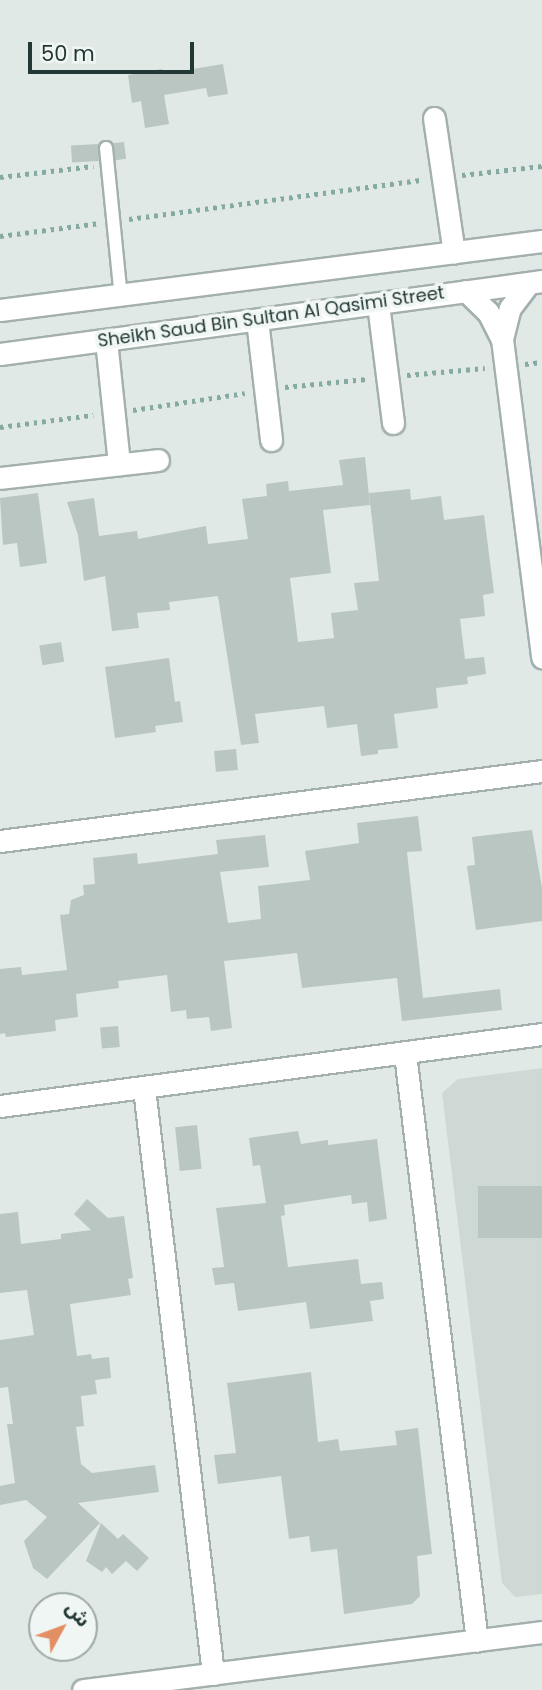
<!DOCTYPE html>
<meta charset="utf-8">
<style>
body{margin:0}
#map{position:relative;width:542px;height:1690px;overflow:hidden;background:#e0e9e6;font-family:Poppins,"Noto Sans Arabic",sans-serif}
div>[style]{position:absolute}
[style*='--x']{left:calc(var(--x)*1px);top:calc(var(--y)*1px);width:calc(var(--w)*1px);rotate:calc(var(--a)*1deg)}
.built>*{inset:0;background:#ced9d5}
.building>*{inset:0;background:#b9c6c2;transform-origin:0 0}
.path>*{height:4.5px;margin-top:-2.25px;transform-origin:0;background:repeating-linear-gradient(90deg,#84aaa1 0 3.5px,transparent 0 8.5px)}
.roads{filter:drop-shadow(2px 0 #a3b0ad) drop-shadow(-2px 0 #a3b0ad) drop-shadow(0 2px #a3b0ad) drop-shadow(0 -2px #a3b0ad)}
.service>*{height:12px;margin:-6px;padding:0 6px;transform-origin:6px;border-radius:6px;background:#fff}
.minor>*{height:21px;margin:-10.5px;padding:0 10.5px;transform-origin:10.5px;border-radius:10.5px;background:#fff}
.secondary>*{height:21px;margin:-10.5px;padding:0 10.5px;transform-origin:10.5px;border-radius:10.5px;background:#fff}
span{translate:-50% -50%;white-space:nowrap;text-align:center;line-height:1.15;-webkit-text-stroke:7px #f0f6f4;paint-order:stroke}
.street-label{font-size:18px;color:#223834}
.north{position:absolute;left:28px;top:1592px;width:70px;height:70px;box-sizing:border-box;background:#f0f6f4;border:2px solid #9eaaa7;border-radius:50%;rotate:49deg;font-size:19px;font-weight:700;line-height:28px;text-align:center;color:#223834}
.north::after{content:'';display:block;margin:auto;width:24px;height:32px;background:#e38f64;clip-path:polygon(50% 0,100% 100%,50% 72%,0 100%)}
.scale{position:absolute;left:28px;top:42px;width:166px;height:32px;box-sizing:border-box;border:4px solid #223834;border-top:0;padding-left:9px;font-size:21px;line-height:24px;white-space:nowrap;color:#223834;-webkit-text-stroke:5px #f0f6f4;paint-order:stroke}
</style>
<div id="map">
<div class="built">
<div style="clip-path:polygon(542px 1068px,542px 1594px,515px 1597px,502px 1583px,442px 1093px,458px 1079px)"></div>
</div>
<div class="building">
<div style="clip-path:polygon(223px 64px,228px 94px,208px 97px,206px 88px,164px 95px,169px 124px,145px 128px,141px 101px,132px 103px,128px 75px,162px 69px,163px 74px)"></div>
<div style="left:124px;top:142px;width:17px;height:11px;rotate:83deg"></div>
<div style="left:98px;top:144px;width:17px;height:27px;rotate:87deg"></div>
<div style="clip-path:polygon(365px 457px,370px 505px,323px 510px,331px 573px,290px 578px,298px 642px,334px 638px,331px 613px,358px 610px,354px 583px,379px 581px,369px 493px,410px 489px,411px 500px,441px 496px,444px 520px,484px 515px,494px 593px,483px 595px,485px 616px,460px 619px,465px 659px,484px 657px,486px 674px,467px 677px,468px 684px,436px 688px,438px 708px,394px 714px,398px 748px,378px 750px,378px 754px,361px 756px,357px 724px,327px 728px,324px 706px,255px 714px,259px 743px,241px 745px,218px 596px,169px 602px,170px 610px,137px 613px,139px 628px,112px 631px,105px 576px,84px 581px,78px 535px,67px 502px,94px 498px,99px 536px,137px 531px,138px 539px,206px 526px,208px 544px,248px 539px,242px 499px,267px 496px,266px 484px,288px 481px,289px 491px,343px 485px,339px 460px)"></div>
<div style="clip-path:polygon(38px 493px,47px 563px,20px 567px,17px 543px,3px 545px,0 498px)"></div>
<div style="left:61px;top:642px;width:20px;height:22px;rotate:81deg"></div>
<div style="clip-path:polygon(169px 658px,175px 702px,180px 701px,183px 722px,155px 726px,156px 732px,115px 738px,105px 667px)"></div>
<div style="left:236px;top:749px;width:21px;height:22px;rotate:85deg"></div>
<div style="clip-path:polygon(418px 816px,422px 851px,407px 852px,423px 998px,500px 989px,502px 1010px,402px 1021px,397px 978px,302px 988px,297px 953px,224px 961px,232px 1028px,211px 1031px,209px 1017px,187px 1019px,186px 1010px,171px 1012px,167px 975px,118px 981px,119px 988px,76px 994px,78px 1017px,55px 1020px,56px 1031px,6px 1037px,5px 1033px,0 1034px,0 969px,21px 967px,22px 975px,67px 970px,60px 915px,69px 914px,71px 900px,84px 895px,83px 885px,95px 884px,93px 858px,137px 853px,138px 864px,218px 854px,216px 840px,265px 835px,269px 867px,220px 872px,228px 923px,261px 919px,258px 886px,310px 880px,305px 851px,359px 843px,357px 823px)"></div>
<div style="clip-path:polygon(532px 830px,542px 888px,542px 921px,476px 930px,467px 866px,475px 865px,472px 837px)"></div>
<div style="left:118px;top:1026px;width:21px;height:18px;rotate:85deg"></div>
<div style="left:197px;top:1125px;width:44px;height:22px;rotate:84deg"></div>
<div style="clip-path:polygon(298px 1131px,301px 1144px,328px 1140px,328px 1145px,377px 1139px,387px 1219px,369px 1222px,367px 1202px,352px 1204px,351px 1195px,284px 1205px,285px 1215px,281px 1216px,288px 1267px,358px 1259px,361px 1284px,382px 1282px,384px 1299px,370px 1301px,373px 1321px,310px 1329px,306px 1302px,238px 1311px,234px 1283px,215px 1285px,212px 1268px,224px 1267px,216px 1208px,266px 1203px,260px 1165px,253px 1166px,249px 1138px)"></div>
<div style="left:542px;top:1186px;width:52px;height:64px;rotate:90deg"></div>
<div style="clip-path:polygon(87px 1199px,108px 1218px,124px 1216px,133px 1278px,128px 1279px,131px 1295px,70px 1304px,77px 1356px,91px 1354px,92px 1359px,109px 1357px,111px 1378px,95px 1380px,97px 1394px,81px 1396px,84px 1426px,76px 1427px,81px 1464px,92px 1473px,155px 1465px,159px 1492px,78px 1503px,100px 1523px,47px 1579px,33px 1568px,24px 1541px,47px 1517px,26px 1500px,0 1505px,0 1486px,15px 1483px,7px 1424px,13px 1424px,8px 1387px,0 1388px,0 1340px,34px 1335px,27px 1290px,0 1293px,0 1214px,18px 1212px,21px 1244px,61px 1239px,61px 1234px,91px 1230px,74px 1214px)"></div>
<div style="clip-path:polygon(311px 1372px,318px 1442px,338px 1439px,340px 1451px,397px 1445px,395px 1431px,418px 1428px,432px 1554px,417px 1556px,420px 1596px,412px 1604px,344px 1614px,337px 1549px,311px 1552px,309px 1536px,289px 1539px,281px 1476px,218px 1484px,214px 1455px,236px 1453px,227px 1383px)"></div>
<div style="clip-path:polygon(101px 1523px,118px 1539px,123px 1534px,149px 1558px,137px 1571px,126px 1561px,112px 1574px,106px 1567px,102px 1572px,86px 1561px)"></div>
</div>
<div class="path">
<div style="--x:462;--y:175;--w:81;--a:-6.4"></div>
<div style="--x:0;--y:177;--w:94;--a:-6.7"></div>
<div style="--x:129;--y:219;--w:296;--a:-7.6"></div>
<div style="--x:0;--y:236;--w:101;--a:-7.4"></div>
<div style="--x:525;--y:364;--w:17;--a:-7"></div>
<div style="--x:407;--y:375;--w:78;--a:-5.1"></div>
<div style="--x:285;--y:387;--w:82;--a:-5.6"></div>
<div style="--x:133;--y:410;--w:113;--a:-8.6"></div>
<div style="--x:0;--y:427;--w:94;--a:-7.4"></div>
</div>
<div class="roads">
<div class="service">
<div style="--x:106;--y:148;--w:150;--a:84.3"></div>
</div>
<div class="minor">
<div style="--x:434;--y:118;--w:136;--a:81.6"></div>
<div style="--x:466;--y:291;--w:30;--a:44"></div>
<div style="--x:488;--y:312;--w:30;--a:63"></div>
<div style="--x:502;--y:339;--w:321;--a:82.8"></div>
<div style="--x:378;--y:304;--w:120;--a:82.8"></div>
<div style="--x:257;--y:320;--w:121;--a:83.3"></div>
<div style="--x:502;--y:339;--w:32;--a:-76"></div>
<div style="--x:510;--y:308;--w:31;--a:-53"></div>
<div style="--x:106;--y:340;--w:125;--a:84"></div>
<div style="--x:0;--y:478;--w:159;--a:-6.5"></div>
<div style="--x:0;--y:841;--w:547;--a:-7.36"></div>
<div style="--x:405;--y:1054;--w:591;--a:83.01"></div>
<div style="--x:144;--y:1088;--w:590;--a:83.28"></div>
<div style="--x:0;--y:1106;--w:547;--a:-7.57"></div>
<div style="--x:83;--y:1690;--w:463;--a:-7.2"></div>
</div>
<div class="secondary">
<div style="--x:0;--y:310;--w:546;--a:-7.26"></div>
<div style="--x:0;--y:354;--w:547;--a:-7.67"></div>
</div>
</div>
<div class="street-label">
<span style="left:271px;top:317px;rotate:-8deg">Sheikh Saud Bin Sultan Al Qasimi Street</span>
</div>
<div class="north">ش</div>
<div class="scale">50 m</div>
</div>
